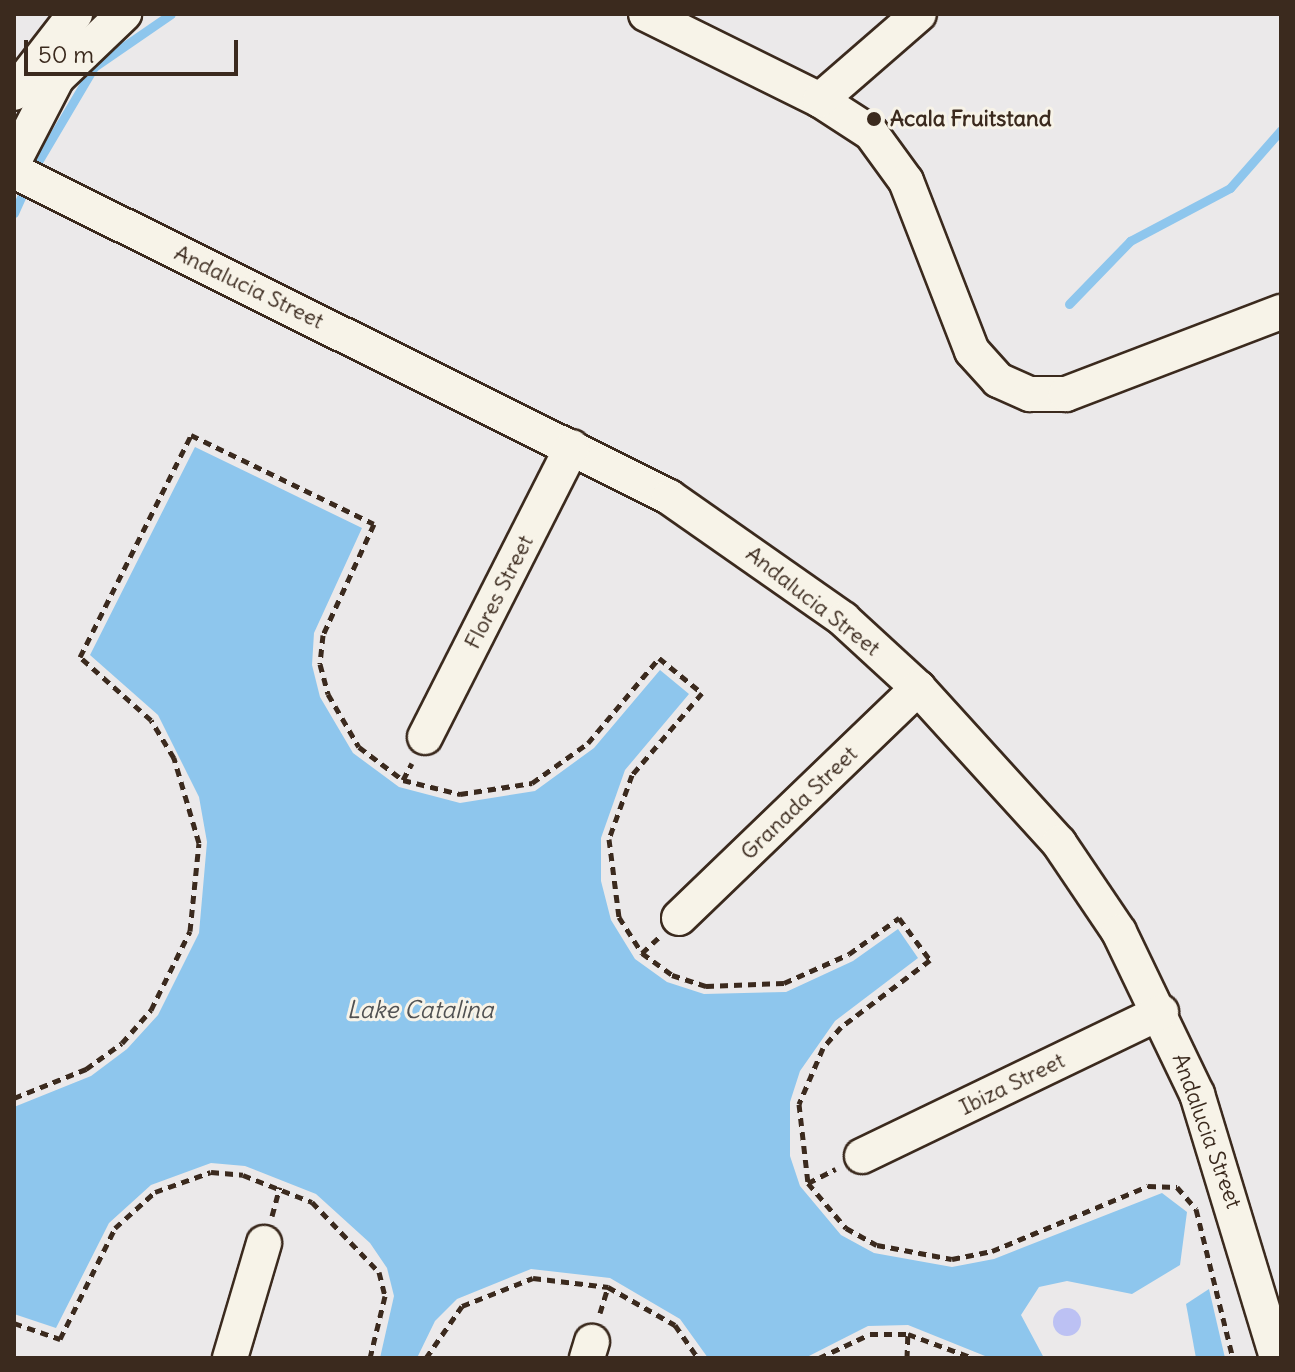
<!DOCTYPE html>
<style>
body{margin:0}
#map{position:relative;width:1295px;height:1372px;overflow:hidden;background:#ebe9ea;font-family:Delius,sans-serif}
div>[style]{position:absolute}
[style*='--x']{left:calc(var(--x)*1px);top:calc(var(--y)*1px);width:calc(var(--w)*1px);rotate:calc(var(--a)*1deg)}
.water>*{inset:0;background:#8ec6ed}
.stream>*{height:9px;margin:-4.5px;padding:0 4.5px;transform-origin:4.5px;border-radius:4.5px;background:#8ec6ed}
.building>*{inset:0;background:#bcc1f3}
.round{border-radius:50%}
.path>*{height:5px;margin-top:-2.5px;transform-origin:0;background:repeating-linear-gradient(90deg,#3b2a1e 0 8px,transparent 0 14px)}
.roads{filter:drop-shadow(2px 0 #3b2a1e) drop-shadow(-2px 0 #3b2a1e) drop-shadow(0 2px #3b2a1e) drop-shadow(0 -2px #3b2a1e)}
.minor>*{height:34px;margin:-17px;padding:0 17px;transform-origin:17px;border-radius:17px;background:#f7f3e8}
.dots>*{width:22px;height:22px;translate:-50% -50%;box-sizing:border-box;border:4px solid #f7f3e8;border-radius:50%}
span{translate:-50% -50%;white-space:nowrap;text-align:center;line-height:1.15;-webkit-text-stroke:6px #f7f3e8;paint-order:stroke}
.poi-label{font-size:22px;color:#3b2a1e;font-weight:700}
.left{translate:0 -50%;text-align:left}
.street-label{font-size:22px;color:#3b2a1e}
.water-label{font-size:24px;color:#505152;font-style:italic}
.frame{position:absolute;inset:0;border:16px solid #3b2a1e;pointer-events:none}
.scale{position:absolute;left:24px;top:40px;width:214px;height:36px;box-sizing:border-box;border:4px solid #3b2a1e;border-top:0;padding-left:10px;font-size:24px;line-height:28px;white-space:nowrap;color:#3b2a1e;-webkit-text-stroke:6px #f7f3e8;paint-order:stroke}
</style>
<div id="map">
<div class="water">
<div style="clip-path:polygon(195px 447px,362px 528px,314px 633px,312px 665px,320px 697px,353px 753px,399px 787px,460px 803px,535px 791px,594px 748px,660px 670px,689px 694px,625px 770px,601px 838px,601px 881px,611px 920px,635px 959px,667px 982px,704px 994px,786px 992px,853px 961px,898px 929px,918px 958px,835px 1021px,800px 1071px,790px 1102px,790px 1156px,800px 1186px,841px 1235px,874px 1253px,952px 1267px,994px 1259px,1162px 1193px,1187px 1212px,1180px 1265px,1132px 1294px,1067px 1281px,1039px 1287px,1021px 1315px,1044px 1358px,990px 1358px,908px 1325px,868px 1326px,805px 1358px,708px 1358px,680px 1319px,610px 1278px,531px 1269px,457px 1299px,435px 1321px,417px 1358px,380px 1358px,394px 1296px,387px 1268px,370px 1243px,316px 1194px,245px 1166px,211px 1163px,151px 1185px,109px 1223px,56px 1328px,14px 1314px,14px 1107px,91px 1076px,127px 1049px,158px 1015px,199px 933px,207px 842px,199px 797px,158px 715px,90px 655px)"></div>
<div style="clip-path:polygon(1209px 1289px,1225px 1358px,1196px 1358px,1186px 1304px)"></div>
</div>
<div class="stream">
<div style="--x:39;--y:160;--w:108;--a:-59.4"></div>
<div style="--x:94;--y:67;--w:93;--a:-34.5"></div>
<div style="--x:14;--y:213;--w:17;--a:-66"></div>
<div style="--x:1069;--y:304;--w:88;--a:-45.9"></div>
<div style="--x:1130;--y:241;--w:113;--a:-27.9"></div>
<div style="--x:1230;--y:188;--w:77;--a:-48.7"></div>
</div>
<div class="building">
<div class="round" style="left:1053px;top:1308px;width:28px;height:28px"></div>
</div>
<div class="path">
<div style="--x:403;--y:780;--w:19;--a:-62"></div>
<div style="--x:642;--y:953;--w:23;--a:-43"></div>
<div style="--x:14;--y:1098;--w:78;--a:-21.9"></div>
<div style="--x:86;--y:1069;--w:44;--a:-35.8"></div>
<div style="--x:122;--y:1043;--w:44;--a:-48.7"></div>
<div style="--x:151;--y:1010;--w:88;--a:-63.7"></div>
<div style="--x:190;--y:931;--w:88;--a:-84.2"></div>
<div style="--x:199;--y:843;--w:89;--a:-106.4"></div>
<div style="--x:174;--y:758;--w:44;--a:-121.2"></div>
<div style="--x:151;--y:720;--w:95;--a:-138.4"></div>
<div style="--x:80;--y:657;--w:248;--a:-63.4"></div>
<div style="--x:191;--y:435;--w:203;--a:25.9"></div>
<div style="--x:374;--y:524;--w:122;--a:114.7"></div>
<div style="--x:323;--y:635;--w:29;--a:96"></div>
<div style="--x:320;--y:664;--w:31;--a:75"></div>
<div style="--x:328;--y:694;--w:61;--a:59.7"></div>
<div style="--x:359;--y:747;--w:55;--a:36.9"></div>
<div style="--x:403;--y:780;--w:59;--a:13.8"></div>
<div style="--x:460;--y:794;--w:73;--a:-8.7"></div>
<div style="--x:532;--y:783;--w:69;--a:-35.5"></div>
<div style="--x:588;--y:743;--w:111;--a:-50.1"></div>
<div style="--x:659;--y:658;--w:55;--a:39.1"></div>
<div style="--x:702;--y:693;--w:108;--a:130.5"></div>
<div style="--x:632;--y:775;--w:68;--a:109.8"></div>
<div style="--x:609;--y:839;--w:79;--a:82.7"></div>
<div style="--x:619;--y:917;--w:43;--a:57.4"></div>
<div style="--x:642;--y:953;--w:37;--a:36"></div>
<div style="--x:672;--y:975;--w:36;--a:18"></div>
<div style="--x:706;--y:986;--w:78;--a:-2.2"></div>
<div style="--x:784;--y:983;--w:71;--a:-24"></div>
<div style="--x:849;--y:954;--w:62;--a:-35.8"></div>
<div style="--x:899;--y:918;--w:52;--a:53.6"></div>
<div style="--x:930;--y:960;--w:111;--a:143"></div>
<div style="--x:841;--y:1027;--w:28;--a:131"></div>
<div style="--x:823;--y:1048;--w:61;--a:113.2"></div>
<div style="--x:799;--y:1104;--w:80;--a:83.5"></div>
<div style="--x:808;--y:1183;--w:59;--a:49.8"></div>
<div style="--x:846;--y:1228;--w:35;--a:29"></div>
<div style="--x:877;--y:1245;--w:76;--a:10.6"></div>
<div style="--x:952;--y:1259;--w:41;--a:-11.3"></div>
<div style="--x:992;--y:1251;--w:169;--a:-22.6"></div>
<div style="--x:1148;--y:1186;--w:29;--a:2"></div>
<div style="--x:1177;--y:1187;--w:29;--a:49"></div>
<div style="--x:1196;--y:1209;--w:154;--a:76.1"></div>
<div style="--x:808;--y:1183;--w:31;--a:-27"></div>
<div style="--x:272;--y:1216;--w:30;--a:-75"></div>
<div style="--x:600;--y:1313;--w:27;--a:-73"></div>
<div style="--x:14;--y:1323;--w:49;--a:19.2"></div>
<div style="--x:60;--y:1339;--w:124;--a:-63.6"></div>
<div style="--x:115;--y:1228;--w:54;--a:-42"></div>
<div style="--x:155;--y:1192;--w:59;--a:-19.7"></div>
<div style="--x:211;--y:1172;--w:32;--a:5"></div>
<div style="--x:243;--y:1175;--w:74;--a:21.4"></div>
<div style="--x:312;--y:1202;--w:97;--a:46.3"></div>
<div style="--x:379;--y:1272;--w:25;--a:76"></div>
<div style="--x:385;--y:1296;--w:64;--a:103.6"></div>
<div style="--x:426;--y:1358;--w:63;--a:-55.3"></div>
<div style="--x:462;--y:1306;--w:76;--a:-21.5"></div>
<div style="--x:533;--y:1278;--w:76;--a:6.8"></div>
<div style="--x:608;--y:1287;--w:77;--a:29.6"></div>
<div style="--x:675;--y:1325;--w:40;--a:55.1"></div>
<div style="--x:819;--y:1358;--w:56;--a:-25.2"></div>
<div style="--x:870;--y:1334;--w:38;--a:0"></div>
<div style="--x:908;--y:1334;--w:69;--a:20.3"></div>
<div style="--x:907;--y:1358;--w:24;--a:-88"></div>
</div>
<div class="roads">
<div class="minor">
<div style="--x:646;--y:14;--w:194;--a:26.3"></div>
<div style="--x:820;--y:100;--w:61;--a:32.9"></div>
<div style="--x:871;--y:133;--w:59;--a:53.9"></div>
<div style="--x:906;--y:181;--w:182;--a:68.8"></div>
<div style="--x:972;--y:351;--w:39;--a:48"></div>
<div style="--x:998;--y:380;--w:35;--a:24"></div>
<div style="--x:1030;--y:394;--w:36;--a:0"></div>
<div style="--x:1066;--y:394;--w:230;--a:-20.9"></div>
<div style="--x:14;--y:93;--w:100;--a:-52.3"></div>
<div style="--x:820;--y:100;--w:131;--a:-41"></div>
<div style="--x:14;--y:161;--w:93;--a:-62.6"></div>
<div style="--x:57;--y:78;--w:93;--a:-43.7"></div>
<div style="--x:14;--y:171;--w:732;--a:26.46"></div>
<div style="--x:669;--y:497;--w:213;--a:35"></div>
<div style="--x:843;--y:619;--w:102;--a:42.6"></div>
<div style="--x:918;--y:688;--w:210;--a:47.7"></div>
<div style="--x:1059;--y:843;--w:107;--a:56"></div>
<div style="--x:1119;--y:932;--w:180;--a:64.3"></div>
<div style="--x:1197;--y:1094;--w:276;--a:73.1"></div>
<div style="--x:425;--y:737;--w:325;--a:-63.1"></div>
<div style="--x:679;--y:918;--w:332;--a:-43.9"></div>
<div style="--x:862;--y:1156;--w:332;--a:-25.7"></div>
<div style="--x:230;--y:1358;--w:120;--a:-73.5"></div>
<div style="--x:587;--y:1358;--w:17;--a:-73"></div>
</div>
</div>
<div class="dots">
<div style="left:874px;top:119px;background:#3b2a1e"></div>
</div>
<div class="poi-label">
<span class="left" style="left:890px;top:119px">Acala Fruitstand</span>
</div>
<div class="street-label">
<span style="left:249px;top:287px;rotate:26deg">Andalucia Street</span>
<span style="left:499px;top:592px;rotate:-63deg">Flores Street</span>
<span style="left:813px;top:601px;rotate:38deg">Andalucia Street</span>
<span style="left:799px;top:803px;rotate:-44deg">Granada Street</span>
<span style="left:1012px;top:1084px;rotate:-26deg">Ibiza Street</span>
<span style="left:1207px;top:1131px;rotate:70deg">Andalucia Street</span>
</div>
<div class="water-label">
<span style="left:420px;top:1010px">Lake Catalina</span>
</div>
<div class="frame"></div>
<div class="scale">50 m</div>
</div>
